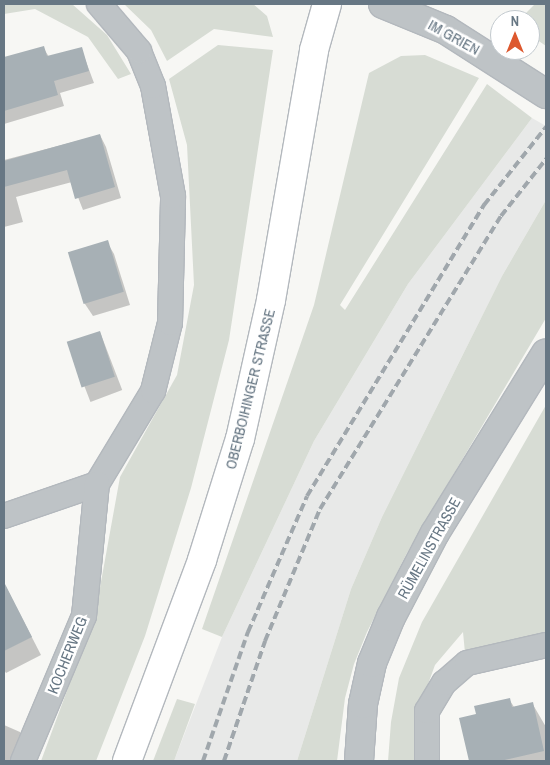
<!DOCTYPE html>
<meta charset="utf-8">
<style>
body{margin:0}
#map{position:relative;width:550px;height:765px;overflow:hidden;background:#f7f7f4;font-family:"Archivo Narrow",sans-serif}
div>[style]{position:absolute}
[style*='--x']{left:calc(var(--x)*1px);top:calc(var(--y)*1px);width:calc(var(--w)*1px);rotate:calc(var(--a)*1deg)}
.built>*{inset:0;background:#e8e9e8}
.green>*{inset:0;background:#d7dcd4}
.shadow>*{inset:0;background:#0003;transform-origin:0 0}
.building>*{inset:0;background:#a7b0b5;transform-origin:0 0}
.roads{filter:drop-shadow(1px 0 #b3b8bd) drop-shadow(-1px 0 #b3b8bd) drop-shadow(0 1px #b3b8bd) drop-shadow(0 -1px #b3b8bd)}
.minor>*{height:24px;margin:-12px;padding:0 12px;transform-origin:12px;border-radius:12px;background:#bec3c6}
.tertiary>*{height:28px;margin:-14px;padding:0 14px;transform-origin:14px;border-radius:14px;background:#bec3c6}
.secondary>*{height:28px;margin:-14px;padding:0 14px;transform-origin:14px;border-radius:14px;background:#fff}
.rail>*{height:4px;margin-top:-2px;transform-origin:0;background:repeating-linear-gradient(90deg,#a0a7ac 0 8px,transparent 0 12px)}
span{translate:-50% -50%;white-space:nowrap;text-align:center;line-height:1.15;-webkit-text-stroke:5px #fff;paint-order:stroke}
.street-label{font-size:15px;color:#677784}
.frame{position:absolute;inset:0;border:5px solid #677784;pointer-events:none}
.north{position:absolute;left:490px;top:10px;width:50px;height:50px;box-sizing:border-box;background:#fff;border:1px solid #c2c9ce;border-radius:50%;rotate:0deg;font-size:14px;font-weight:700;line-height:20px;text-align:center;color:#677784}
.north::after{content:'';display:block;margin:auto;width:18px;height:22px;background:#dd582e;clip-path:polygon(50% 0,100% 100%,50% 72%,0 100%)}
</style>
<div id="map">
<div class="built">
<div style="clip-path:polygon(532px 118px,546px 126px,546px 200px,502px 276px,382px 517px,351px 589px,297px 761px,174px 761px,222px 637px,314px 441px,408px 284px)"></div>
</div>
<div class="green">
<div style="clip-path:polygon(4px 4px,72px 4px,107px 35px,131px 74px,118px 79px,88px 37px,35px 9px,4px 14px)"></div>
<div style="clip-path:polygon(124px 4px,253px 4px,267px 16px,273px 37px,214px 29px,167px 61px,151px 30px)"></div>
<div style="clip-path:polygon(535px 4px,546px 4px,546px 46px,530px 35px,530px 20px,519px 20px)"></div>
<div style="clip-path:polygon(218px 45px,273px 50px,229px 340px,191px 488px,145px 636px,96px 761px,41px 761px,95px 615px,120px 477px,177px 375px,194px 285px,187px 145px,169px 79px)"></div>
<div style="clip-path:polygon(425px 55px,479px 78px,340px 305px,345px 310px,487px 84px,532px 118px,408px 284px,314px 441px,222px 637px,202px 629px,314px 305px,369px 73px,401px 56px)"></div>
<div style="clip-path:polygon(546px 200px,546px 318px,407px 553px,367px 632px,354px 664px,345px 698px,337px 761px,297px 761px,351px 589px,382px 517px,502px 276px)"></div>
<div style="clip-path:polygon(546px 405px,546px 637px,465px 653px,463px 632px,435px 665px,415px 720px,414px 761px,388px 761px,391px 722px,399px 678px,422px 622px)"></div>
<div style="clip-path:polygon(177px 699px,195px 704px,174px 761px,153px 761px)"></div>
</div>
<div class="shadow">
<div style="clip-path:polygon(43px 47px,49px 57px,81px 48px,94px 83px,60px 93px,64px 106px,4px 124px,4px 59px)"></div>
<div style="clip-path:polygon(100px 135px,106px 147px,121px 198px,83px 210px,72px 182px,16px 197px,23px 222px,4px 227px,4px 160px)"></div>
<div style="clip-path:polygon(107px 242px,114px 254px,130px 305px,93px 316px,85px 304px,70px 253px)"></div>
<div style="left:100px;top:332px;width:62px;height:34px;rotate:69deg"></div>
<div style="clip-path:polygon(4px 583px,41px 655px,6px 673px,4px 670px)"></div>
<div style="clip-path:polygon(509px 699px,514px 707px,532px 703px,546px 727px,546px 761px,470px 761px,460px 719px,478px 714px)"></div>
<div style="clip-path:polygon(4px 725px,20px 732px,27px 745px,22px 761px,4px 761px)"></div>
</div>
<div class="building">
<div style="clip-path:polygon(44px 46px,47px 56px,82px 47px,89px 71px,54px 81px,58px 95px,4px 111px,4px 57px)"></div>
<div style="clip-path:polygon(100px 134px,115px 187px,75px 199px,67px 170px,4px 187px,4px 161px)"></div>
<div style="left:108px;top:240px;width:54px;height:42px;rotate:73deg"></div>
<div style="left:100px;top:331px;width:48px;height:35px;rotate:72deg"></div>
<div style="clip-path:polygon(4px 582px,32px 637px,4px 651px)"></div>
<div style="clip-path:polygon(510px 698px,512px 707px,533px 702px,544px 751px,500px 761px,469px 761px,459px 718px,476px 714px,474px 706px)"></div>
</div>
<div class="roads">
<div class="minor">
<div style="--x:4;--y:516;--w:98;--a:-19"></div>
<div style="--x:97;--y:484;--w:109;--a:-58.9"></div>
<div style="--x:153;--y:391;--w:70;--a:-76"></div>
<div style="--x:170;--y:323;--w:127;--a:-88.6"></div>
<div style="--x:173;--y:196;--w:112;--a:-100.3"></div>
<div style="--x:153;--y:86;--w:38;--a:-112"></div>
<div style="--x:139;--y:51;--w:62;--a:-130.4"></div>
<div style="--x:23;--y:761;--w:157;--a:-67.2"></div>
<div style="--x:84;--y:616;--w:133;--a:-84.4"></div>
<div style="--x:427;--y:761;--w:50;--a:-90"></div>
<div style="--x:427;--y:711;--w:33;--a:-59"></div>
<div style="--x:444;--y:683;--w:30;--a:-41"></div>
<div style="--x:467;--y:663;--w:81;--a:-12.8"></div>
</div>
<div class="tertiary">
<div style="--x:383;--y:4;--w:68;--a:22.4"></div>
<div style="--x:446;--y:30;--w:119;--a:32.6"></div>
<div style="--x:359;--y:761;--w:57;--a:-86"></div>
<div style="--x:363;--y:704;--w:42;--a:-77.6"></div>
<div style="--x:372;--y:663;--w:50;--a:-67.6"></div>
<div style="--x:391;--y:617;--w:95;--a:-62.4"></div>
<div style="--x:435;--y:533;--w:211;--a:-58.3"></div>
</div>
<div class="secondary">
<div style="--x:127;--y:761;--w:215;--a:-69.5"></div>
<div style="--x:202;--y:560;--w:127;--a:-72.6"></div>
<div style="--x:240;--y:439;--w:142;--a:-77.4"></div>
<div style="--x:271;--y:300;--w:254;--a:-80.2"></div>
<div style="--x:314;--y:50;--w:48;--a:-74.2"></div>
</div>
</div>
<div class="rail">
<div style="--x:203;--y:761;--w:137;--a:-70.8"></div>
<div style="--x:248;--y:632;--w:148;--a:-66.5"></div>
<div style="--x:307;--y:496;--w:341;--a:-58.7"></div>
<div style="--x:484;--y:205;--w:100;--a:-51.5"></div>
<div style="--x:224;--y:761;--w:127;--a:-71.1"></div>
<div style="--x:265;--y:641;--w:143;--a:-67.4"></div>
<div style="--x:320;--y:509;--w:344;--a:-58.3"></div>
<div style="--x:501;--y:216;--w:73;--a:-51.7"></div>
</div>
<div class="street-label">
<span style="left:454px;top:37px;rotate:29deg">IM GRIEN</span>
<span style="left:250px;top:389px;rotate:-76deg">OBERBOIHINGER STRASSE</span>
<span style="left:429px;top:548px;rotate:-61deg">RÜMELINSTRASSE</span>
<span style="left:67px;top:655px;rotate:-68deg">KOCHERWEG</span>
</div>
<div class="frame"></div>
<div class="north">N</div>
</div>
